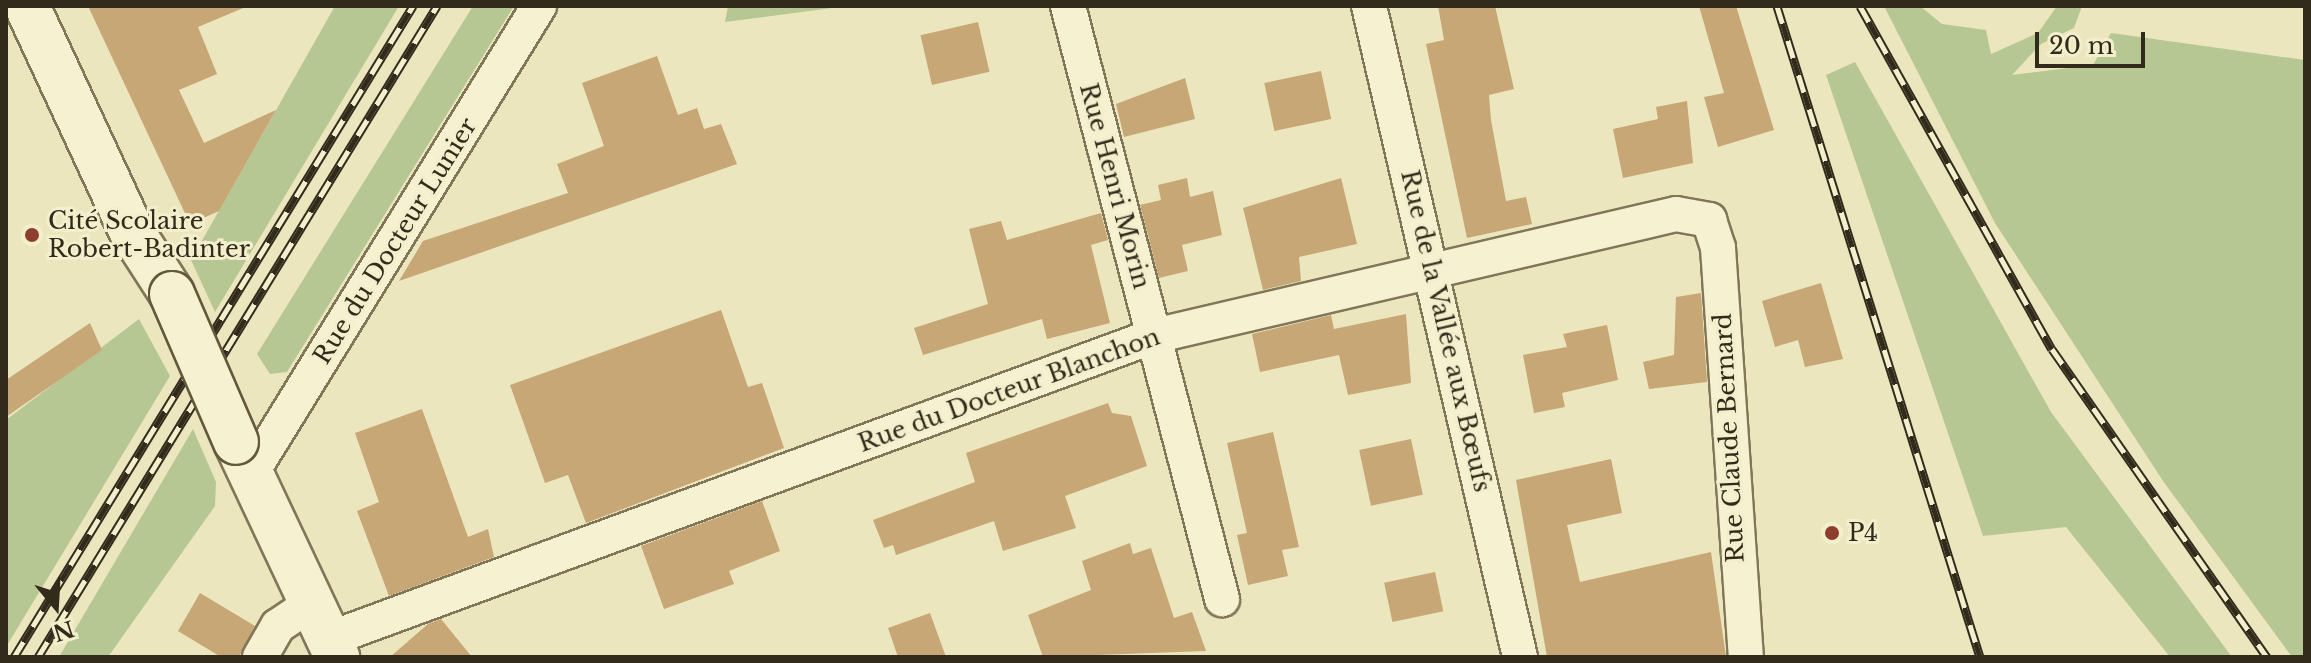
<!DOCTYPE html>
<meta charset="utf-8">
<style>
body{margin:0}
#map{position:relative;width:2311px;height:663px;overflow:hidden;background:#ebe6be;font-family:"Libre Baskerville",serif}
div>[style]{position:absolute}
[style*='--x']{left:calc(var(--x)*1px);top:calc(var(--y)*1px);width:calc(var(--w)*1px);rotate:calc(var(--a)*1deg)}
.green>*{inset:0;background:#b7c793}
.building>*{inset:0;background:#c7a776;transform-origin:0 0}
.roads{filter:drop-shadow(2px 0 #827658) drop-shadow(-2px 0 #827658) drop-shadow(0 2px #827658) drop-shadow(0 -2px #827658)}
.street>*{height:34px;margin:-17px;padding:0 17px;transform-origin:17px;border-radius:17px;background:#f6f2d1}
.secondary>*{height:44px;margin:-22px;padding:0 22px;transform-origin:22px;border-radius:22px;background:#f6f2d1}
.rail>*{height:9px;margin-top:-4.5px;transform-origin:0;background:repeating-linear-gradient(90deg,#f3efcd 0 18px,#322b1c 0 36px);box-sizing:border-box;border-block:2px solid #322b1c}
.bridges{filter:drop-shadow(2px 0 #63573c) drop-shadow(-2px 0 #63573c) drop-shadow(0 2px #63573c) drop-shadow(0 -2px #63573c)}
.secondary-bridge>*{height:44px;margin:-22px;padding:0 22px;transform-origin:22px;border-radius:22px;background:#f6f2d1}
.dots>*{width:22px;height:22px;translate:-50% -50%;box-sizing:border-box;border:4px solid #f3efcd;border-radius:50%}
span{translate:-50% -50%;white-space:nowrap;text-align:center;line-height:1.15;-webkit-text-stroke:6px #f3efcd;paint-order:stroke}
.street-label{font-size:24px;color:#322b1c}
.poi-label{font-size:24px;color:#322b1c}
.left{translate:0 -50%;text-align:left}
.frame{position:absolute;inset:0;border:8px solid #322b1c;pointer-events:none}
.north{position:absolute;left:16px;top:567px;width:80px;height:80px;-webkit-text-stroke:6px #f3efcd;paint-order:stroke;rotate:162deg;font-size:22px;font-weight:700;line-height:32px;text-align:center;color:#322b1c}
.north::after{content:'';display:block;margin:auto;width:28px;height:36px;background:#322b1c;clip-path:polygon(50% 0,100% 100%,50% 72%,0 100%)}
.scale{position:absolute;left:2035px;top:32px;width:110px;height:36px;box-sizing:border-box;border:4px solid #322b1c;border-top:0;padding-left:10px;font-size:24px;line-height:28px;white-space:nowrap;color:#322b1c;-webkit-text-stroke:6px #f3efcd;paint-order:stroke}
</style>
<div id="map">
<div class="green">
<div style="clip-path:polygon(335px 6px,399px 6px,215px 312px,191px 260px)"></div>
<div style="clip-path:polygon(473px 6px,514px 6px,287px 372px,270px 374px,257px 354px)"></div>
<div style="clip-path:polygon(728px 6px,847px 6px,725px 22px)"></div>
<div style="clip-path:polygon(1884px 6px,1920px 6px,1942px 24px,1986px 30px,1991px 54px,2038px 33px,2057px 6px,2082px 6px,2074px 28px,2041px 44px,2012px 75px,2093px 65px,2111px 33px,2305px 60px,2305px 657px,2292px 657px,2163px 481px,1995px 223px)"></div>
<div style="clip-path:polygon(1855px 62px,2051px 412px,2232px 657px,2170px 657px,2066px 527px,1983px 536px,1826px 75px)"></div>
<div style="clip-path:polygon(139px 319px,170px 376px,6px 647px,6px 420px)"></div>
<div style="clip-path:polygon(193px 429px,216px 482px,215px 506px,108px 657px,59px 657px)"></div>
</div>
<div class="building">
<div style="clip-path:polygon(88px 6px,248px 6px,198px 27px,217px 74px,179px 90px,204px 143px,276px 110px,219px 211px,190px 224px)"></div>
<div style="clip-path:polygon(1438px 6px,1495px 6px,1514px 89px,1489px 95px,1491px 120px,1506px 201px,1526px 197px,1532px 224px,1467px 238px,1426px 44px,1444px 40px)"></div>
<div style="clip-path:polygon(1699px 6px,1736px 6px,1774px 130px,1718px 147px,1704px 97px,1724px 93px)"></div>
<div style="left:978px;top:22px;width:51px;height:59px;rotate:77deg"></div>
<div style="clip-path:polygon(657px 56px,678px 115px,697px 108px,704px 129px,721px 124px,737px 164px,399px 281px,423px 241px,568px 193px,557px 164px,604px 146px,582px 83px)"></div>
<div style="left:1321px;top:71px;width:49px;height:58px;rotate:78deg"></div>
<div style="clip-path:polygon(1185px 78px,1195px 119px,1124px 137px,1116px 104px)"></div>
<div style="clip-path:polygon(1687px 101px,1693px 163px,1623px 178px,1613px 129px,1658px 119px,1656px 107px)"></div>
<div style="clip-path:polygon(1187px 178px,1190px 197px,1213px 191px,1222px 235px,1182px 245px,1188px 271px,1159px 278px,1140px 205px,1161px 200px,1158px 185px)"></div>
<div style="clip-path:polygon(1341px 178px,1357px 244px,1299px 257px,1301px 281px,1263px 290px,1243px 208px)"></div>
<div style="clip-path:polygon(1101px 213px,1108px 240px,1091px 245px,1110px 323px,1047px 339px,1042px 319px,923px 355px,914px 328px,988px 304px,969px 229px,1001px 221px,1007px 240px)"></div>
<div style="clip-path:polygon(1821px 283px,1843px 359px,1805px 367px,1798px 340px,1775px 347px,1762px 301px)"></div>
<div style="clip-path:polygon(1701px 293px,1707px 382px,1649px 389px,1643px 362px,1674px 355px,1676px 297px)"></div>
<div style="clip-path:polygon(721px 310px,748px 387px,762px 383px,784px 448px,586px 523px,568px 475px,545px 483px,510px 385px)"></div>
<div style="clip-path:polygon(1406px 314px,1411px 383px,1348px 395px,1339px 355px,1260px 372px,1252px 334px,1331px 315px,1334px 329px)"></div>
<div style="clip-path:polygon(90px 323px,102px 350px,6px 417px,6px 380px)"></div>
<div style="clip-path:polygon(1607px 325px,1618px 380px,1562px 393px,1565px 407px,1534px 413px,1523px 355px,1567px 347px,1563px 334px)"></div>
<div style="clip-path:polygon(1108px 403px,1112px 413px,1131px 416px,1147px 466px,1065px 496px,1076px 528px,1003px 551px,994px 521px,896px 555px,893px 545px,884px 548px,873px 520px,975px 482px,966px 453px)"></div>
<div style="clip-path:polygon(422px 409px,468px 537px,488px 529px,494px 557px,389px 596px,357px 511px,379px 502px,355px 433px)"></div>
<div style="clip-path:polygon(1273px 432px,1299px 547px,1282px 550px,1288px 576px,1248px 585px,1237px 535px,1247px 533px,1227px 443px)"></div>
<div style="left:1411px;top:439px;width:57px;height:53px;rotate:78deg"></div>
<div style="clip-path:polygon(1611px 459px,1622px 513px,1567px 525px,1580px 582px,1711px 552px,1726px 657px,1547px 657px,1516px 480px)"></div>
<div style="clip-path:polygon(762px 501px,780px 551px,729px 571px,734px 584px,664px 609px,641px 546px)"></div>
<div style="clip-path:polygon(1130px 543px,1133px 554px,1151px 548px,1174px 618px,1192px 612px,1206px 651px,1043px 657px,1028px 615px,1091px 590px,1082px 561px)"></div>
<div style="left:1435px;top:572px;width:40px;height:52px;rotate:78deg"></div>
<div style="clip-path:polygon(200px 593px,255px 626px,239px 657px,221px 657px,178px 631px)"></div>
<div style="clip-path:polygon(930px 613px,946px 657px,898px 657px,888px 628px)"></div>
<div style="clip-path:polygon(441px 619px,472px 657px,390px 657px,428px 624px)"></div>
</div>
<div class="roads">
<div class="street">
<div style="--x:1068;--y:6;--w:613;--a:75.44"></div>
<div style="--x:1369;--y:6;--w:668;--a:76.94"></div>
<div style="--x:250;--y:475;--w:551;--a:-58.36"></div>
<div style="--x:329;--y:639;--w:879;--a:-20.17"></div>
<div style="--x:1154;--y:336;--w:536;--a:-13.15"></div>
<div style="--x:1676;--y:214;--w:34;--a:10"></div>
<div style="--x:1709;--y:220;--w:29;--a:72"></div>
<div style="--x:1718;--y:248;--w:410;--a:86.1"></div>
<div style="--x:260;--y:657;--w:36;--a:-60"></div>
<div style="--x:278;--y:626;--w:40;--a:-34"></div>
</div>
<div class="secondary">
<div style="--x:27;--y:6;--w:249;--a:65.1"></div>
<div style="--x:132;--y:232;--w:74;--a:57.2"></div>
<div style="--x:236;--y:442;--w:238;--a:64.8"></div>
</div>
</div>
<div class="rail">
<div style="--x:1777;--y:6;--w:682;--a:72.68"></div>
<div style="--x:1860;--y:6;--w:393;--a:60.8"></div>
<div style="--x:2052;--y:349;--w:376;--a:55.1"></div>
<div style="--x:14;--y:657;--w:764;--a:-58.5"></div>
<div style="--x:38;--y:657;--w:764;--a:-58.5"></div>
</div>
<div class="bridges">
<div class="secondary-bridge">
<div style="--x:172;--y:294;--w:161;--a:66.6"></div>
</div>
</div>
<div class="dots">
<div style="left:32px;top:235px;background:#8d3e2c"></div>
<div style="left:1832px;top:533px;background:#8d3e2c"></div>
</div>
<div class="street-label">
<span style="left:1115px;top:186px;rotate:75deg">Rue Henri Morin</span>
<span style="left:395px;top:241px;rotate:-58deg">Rue du Docteur Lunier</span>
<span style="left:1446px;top:331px;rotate:77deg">Rue de la Vallée aux Bœufs</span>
<span style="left:1009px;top:390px;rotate:-20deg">Rue du Docteur Blanchon</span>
<span style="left:1729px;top:438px;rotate:-93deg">Rue Claude Bernard</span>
</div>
<div class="poi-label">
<span class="left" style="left:48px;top:235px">Cité Scolaire<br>Robert-Badinter</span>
<span class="left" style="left:1848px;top:533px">P4</span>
</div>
<div class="frame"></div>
<div class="north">N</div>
<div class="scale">20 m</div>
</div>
